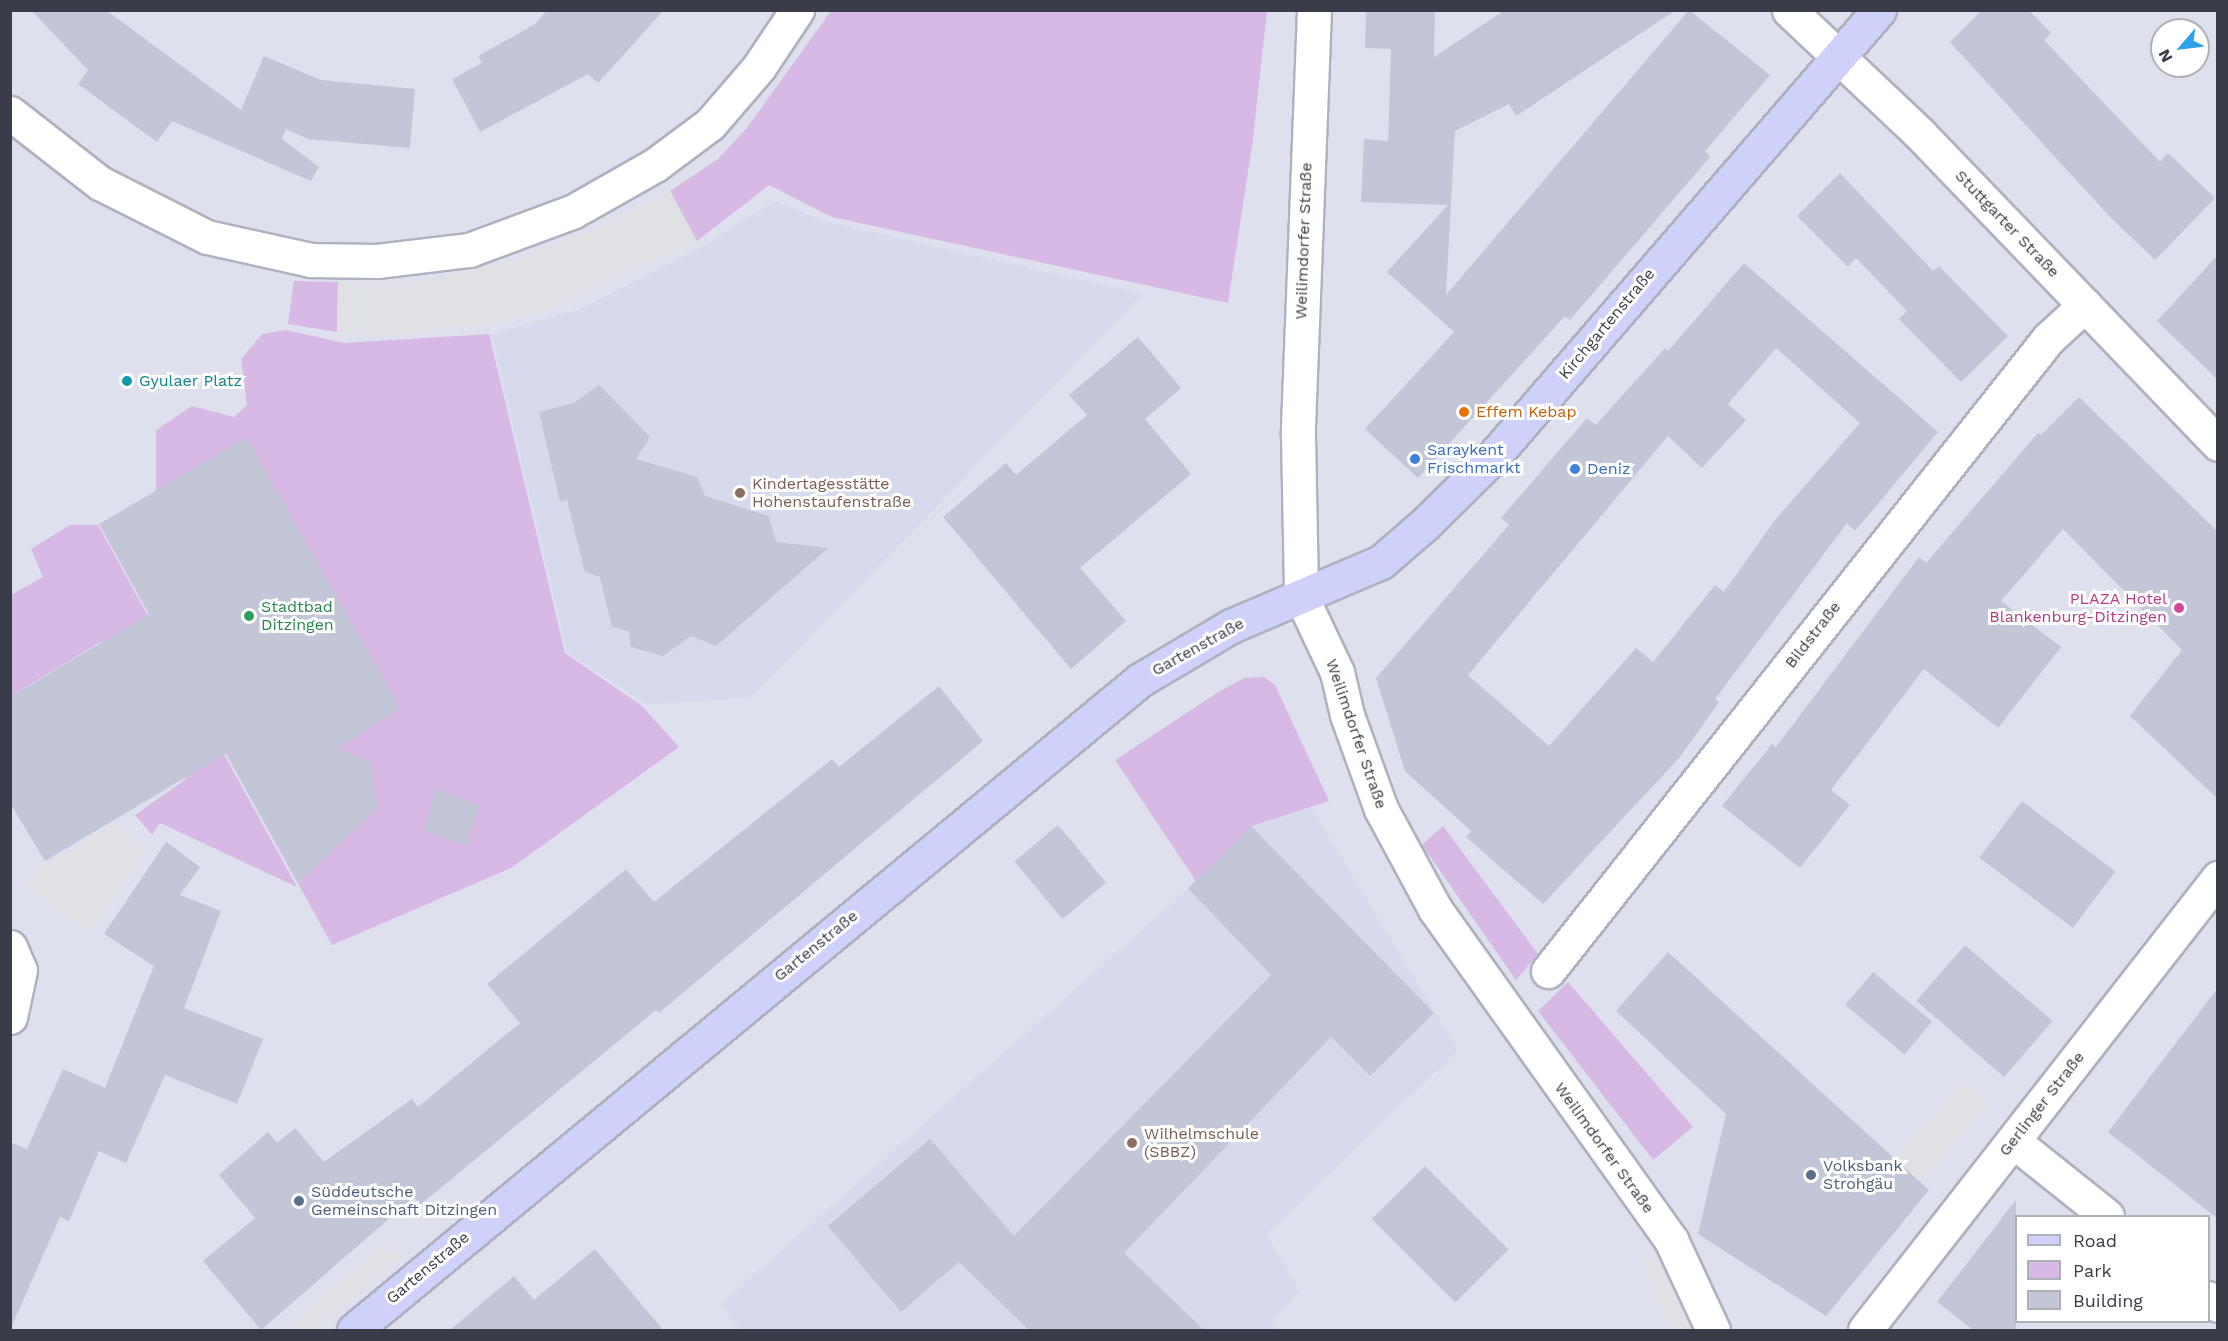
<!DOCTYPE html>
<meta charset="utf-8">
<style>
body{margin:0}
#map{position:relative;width:2228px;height:1341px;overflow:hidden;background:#ecedf5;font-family:"Work Sans",sans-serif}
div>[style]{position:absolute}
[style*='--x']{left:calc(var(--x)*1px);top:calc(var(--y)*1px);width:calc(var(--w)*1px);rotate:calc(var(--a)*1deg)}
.residential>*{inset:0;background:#dfe0ed}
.education>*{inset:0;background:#d7d9ed}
.green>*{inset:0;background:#d8b9e6}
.parking>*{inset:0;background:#e0e1e4;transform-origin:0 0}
.building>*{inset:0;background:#c2c6d6;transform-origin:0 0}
.roads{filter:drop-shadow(2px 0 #afb1c0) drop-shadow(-2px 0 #afb1c0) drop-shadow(0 2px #afb1c0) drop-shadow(0 -2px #afb1c0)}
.minor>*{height:33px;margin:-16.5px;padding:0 16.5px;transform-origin:16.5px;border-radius:16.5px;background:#fff}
.tertiary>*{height:33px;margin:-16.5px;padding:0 16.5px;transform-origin:16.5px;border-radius:16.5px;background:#fff}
.secondary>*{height:33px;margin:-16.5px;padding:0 16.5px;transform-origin:16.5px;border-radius:16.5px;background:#d0d1fb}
.dots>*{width:16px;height:16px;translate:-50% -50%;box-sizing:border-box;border:3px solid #fff;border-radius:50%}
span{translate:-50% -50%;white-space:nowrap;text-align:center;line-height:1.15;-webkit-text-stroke:6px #fff;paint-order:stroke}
.street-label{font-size:16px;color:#3a3c49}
.culture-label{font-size:16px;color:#0d838f}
.left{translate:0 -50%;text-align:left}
.food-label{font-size:16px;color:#c56008}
.shop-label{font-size:16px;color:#366cbe}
.education-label{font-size:16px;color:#785e54}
.hotel-label{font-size:16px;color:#b23c85}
.right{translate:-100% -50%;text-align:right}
.leisure-label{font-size:16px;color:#27864d}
.service-label{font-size:16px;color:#4e5e75}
.frame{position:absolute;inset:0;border:12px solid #3a3c49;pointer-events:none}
.legend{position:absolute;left:2015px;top:1215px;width:195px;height:108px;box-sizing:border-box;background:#fff;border:2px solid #b0b1b6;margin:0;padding:8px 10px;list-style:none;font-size:18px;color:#3a3c49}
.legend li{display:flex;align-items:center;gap:12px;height:30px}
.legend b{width:30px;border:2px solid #b0b1b6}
.north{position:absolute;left:2150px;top:18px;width:60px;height:60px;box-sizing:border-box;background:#fff;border:2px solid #b0b1b6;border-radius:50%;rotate:242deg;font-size:16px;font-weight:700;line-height:24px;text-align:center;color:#3a3c49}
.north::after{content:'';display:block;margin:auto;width:21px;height:27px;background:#2da2eb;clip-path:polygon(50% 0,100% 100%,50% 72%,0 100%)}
</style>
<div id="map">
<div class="residential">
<div style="clip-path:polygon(evenodd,11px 11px,2217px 11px,2217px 1330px,11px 1330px,11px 11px,2162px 30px,2198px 30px,2198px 66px,2162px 66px,2162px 30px,11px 11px,2016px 1216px,2208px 1216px,2208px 1322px,2016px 1322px,2016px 1216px)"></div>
</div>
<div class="education">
<div style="clip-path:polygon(775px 201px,823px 221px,1143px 294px,751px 698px,646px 704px,567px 652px,491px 334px,581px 309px,700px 248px)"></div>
<div style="clip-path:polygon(1311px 807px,1458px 1050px,1266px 1235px,1300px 1291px,1272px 1323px,1280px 1330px,741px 1330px,720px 1305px,1188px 889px,1251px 826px)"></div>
</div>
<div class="green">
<div style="clip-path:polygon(831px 11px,1267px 11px,1253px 139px,1228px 303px,832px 217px,769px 185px,697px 241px,670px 191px,718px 159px,746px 129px)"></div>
<div style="clip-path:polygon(294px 281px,338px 282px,337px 332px,288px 324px)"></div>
<div style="clip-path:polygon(286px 330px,344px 343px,489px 334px,565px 653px,642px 706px,679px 747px,511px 868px,332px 945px,99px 524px,156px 491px,156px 430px,192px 406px,234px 417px,247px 405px,241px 359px,262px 334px)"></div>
<div style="clip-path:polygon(70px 525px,98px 525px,297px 887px,160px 823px,152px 835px,135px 815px,186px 779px,102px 641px,11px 696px,11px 595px,43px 577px,31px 549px)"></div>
<div style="clip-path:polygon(1264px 677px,1275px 685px,1329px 801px,1251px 826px,1196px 881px,1115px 760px,1220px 691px,1244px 678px)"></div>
<div style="clip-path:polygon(1443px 826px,1538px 954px,1516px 980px,1422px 845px)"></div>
<div style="clip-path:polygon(1568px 982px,1693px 1127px,1653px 1160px,1538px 1011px)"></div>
</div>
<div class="parking">
<div style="clip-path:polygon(670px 191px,697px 241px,558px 305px,510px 320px,380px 337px,337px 332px,338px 282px,421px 282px,507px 262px,594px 229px)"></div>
<div style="clip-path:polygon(112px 824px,146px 848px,88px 933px,23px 885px,43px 866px)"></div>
<div style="left:1962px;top:1081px;width:35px;height:104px;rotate:41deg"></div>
<div style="clip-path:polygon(387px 1241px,401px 1257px,316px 1330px,284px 1330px)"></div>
<div style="clip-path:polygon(1664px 1249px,1699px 1330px,1669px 1330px,1643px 1263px)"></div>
</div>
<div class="building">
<div style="clip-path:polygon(31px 10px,106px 10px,241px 110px,264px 56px,321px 80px,415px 89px,410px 148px,308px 139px,286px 129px,282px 139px,319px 167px,311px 181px,172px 121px,157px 142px,78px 84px,88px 70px)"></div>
<div style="clip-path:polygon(547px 10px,664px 10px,598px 83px,588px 74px,480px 132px,452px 79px,482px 63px,478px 56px,535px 24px)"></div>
<div style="clip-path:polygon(1366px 10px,1435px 10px,1434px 57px,1505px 10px,1676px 10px,1516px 116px,1509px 104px,1455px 131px,1446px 295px,1689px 10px,1770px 75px,1705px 151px,1710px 157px,1570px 320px,1565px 316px,1418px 478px,1365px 429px,1454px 332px,1387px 272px,1448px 205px,1361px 202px,1364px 139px,1388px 141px,1391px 49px,1365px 48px)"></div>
<div style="clip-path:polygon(1982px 10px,2029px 10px,2051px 33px,2044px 40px,2160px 162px,2168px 153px,2215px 198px,2155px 260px,2109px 216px,1950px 42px)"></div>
<div style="clip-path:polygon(1840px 173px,1933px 271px,1939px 266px,2008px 336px,1961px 382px,1899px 319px,1907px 311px,1856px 258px,1848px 267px,1797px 216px)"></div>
<div style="clip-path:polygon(2217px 256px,2217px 379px,2157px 321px)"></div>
<div style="clip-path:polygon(evenodd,1744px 263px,1938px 432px,1855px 531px,1847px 523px,1715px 699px,1719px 702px,1681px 756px,1543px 904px,1466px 837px,1471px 831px,1405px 771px,1376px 678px,1509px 525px,1501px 518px,1587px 418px,1596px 425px,1665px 348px,1668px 351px,1744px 263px,1776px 348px,1860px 423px,1775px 520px,1724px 592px,1715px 585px,1653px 662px,1636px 648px,1549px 746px,1468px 675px,1668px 436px,1702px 468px,1746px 420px,1728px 404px,1776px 348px)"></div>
<div style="clip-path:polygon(1138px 337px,1181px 388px,1145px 419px,1191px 474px,1080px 568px,1126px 621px,1071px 669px,943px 517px,1006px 463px,1016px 475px,1087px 415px,1069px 395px)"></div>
<div style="clip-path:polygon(599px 385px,650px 437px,636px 459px,697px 477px,705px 496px,769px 516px,776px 542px,828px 548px,716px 646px,691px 636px,663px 656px,631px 647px,629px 631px,612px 627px,600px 577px,585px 572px,567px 500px,560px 502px,539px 412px,574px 403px)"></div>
<div style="clip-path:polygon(2079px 397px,2217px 531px,2217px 798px,2130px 716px,2182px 650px,2063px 529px,2001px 601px,2061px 647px,1998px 728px,1924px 669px,1831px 790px,1850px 805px,1800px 868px,1722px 806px,1772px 744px,1776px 747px,1919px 557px,1926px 563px,2038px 433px,2041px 435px)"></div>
<div style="clip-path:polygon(246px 437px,400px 708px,337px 749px,371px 762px,377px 808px,298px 883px,228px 757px,235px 748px,45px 861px,10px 803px,10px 697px,149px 614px,100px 524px)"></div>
<div style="clip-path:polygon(939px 686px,983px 741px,659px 1013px,656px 1010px,420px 1205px,414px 1197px,261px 1330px,203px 1261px,255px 1218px,219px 1175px,268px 1132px,277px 1143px,295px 1128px,324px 1162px,412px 1099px,418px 1107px,520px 1023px,487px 984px,626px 869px,654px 902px,832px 759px,839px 767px)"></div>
<div style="clip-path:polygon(436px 788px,479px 806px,466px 846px,424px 831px)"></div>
<div style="left:2022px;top:801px;width:117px;height:71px;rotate:37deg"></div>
<div style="left:1058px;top:825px;width:75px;height:57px;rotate:50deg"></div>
<div style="clip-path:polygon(1251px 826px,1434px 1013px,1370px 1076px,1331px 1037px,1124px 1253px,1204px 1330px,1029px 1330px,959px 1262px,901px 1312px,828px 1226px,930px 1139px,1014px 1236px,1271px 975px,1188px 888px)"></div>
<div style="clip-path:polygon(166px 842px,200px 867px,180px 895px,221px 911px,184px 1008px,263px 1039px,237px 1104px,165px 1075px,126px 1163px,99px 1151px,69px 1221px,60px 1217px,10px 1330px,10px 1142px,27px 1149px,63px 1069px,105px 1088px,154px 966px,104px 934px)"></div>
<div style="left:1965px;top:945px;width:116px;height:74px;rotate:41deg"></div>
<div style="clip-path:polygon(1668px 952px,1929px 1190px,1826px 1316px,1698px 1234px,1726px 1114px,1616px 1011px)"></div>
<div style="left:1873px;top:972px;width:77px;height:43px;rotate:40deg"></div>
<div style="clip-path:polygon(2217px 989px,2217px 1218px,2108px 1132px)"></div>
<div style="left:1425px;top:1166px;width:118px;height:75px;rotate:45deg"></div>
<div style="clip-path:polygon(2016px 1200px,2016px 1330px,1973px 1330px,1937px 1302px)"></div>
<div style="clip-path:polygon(595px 1249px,663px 1330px,450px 1330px,514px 1276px,534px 1300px)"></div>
</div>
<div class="roads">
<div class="minor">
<div style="--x:1314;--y:10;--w:425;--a:92.2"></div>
<div style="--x:1298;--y:435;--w:161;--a:88.9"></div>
<div style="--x:1301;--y:596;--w:84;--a:64.7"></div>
<div style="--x:1337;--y:672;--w:44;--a:76.9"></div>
<div style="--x:1347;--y:715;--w:100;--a:70.1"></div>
<div style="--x:1381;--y:809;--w:114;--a:61.6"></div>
<div style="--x:1435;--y:909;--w:407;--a:54.5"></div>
<div style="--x:1671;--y:1240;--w:99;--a:65"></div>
<div style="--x:10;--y:113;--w:114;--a:37.9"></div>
<div style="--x:100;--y:183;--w:120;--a:26.8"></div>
<div style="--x:207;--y:237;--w:107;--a:12.5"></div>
<div style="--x:311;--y:260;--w:66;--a:0.9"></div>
<div style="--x:377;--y:261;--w:93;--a:-6.8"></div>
<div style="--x:469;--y:250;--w:110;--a:-20.3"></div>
<div style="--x:572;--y:212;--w:95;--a:-29.5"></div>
<div style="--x:655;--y:165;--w:69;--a:-36.7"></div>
<div style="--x:710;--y:124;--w:75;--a:-49.3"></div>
<div style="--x:759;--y:67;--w:69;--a:-56.3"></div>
<div style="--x:10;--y:947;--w:25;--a:67"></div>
<div style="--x:20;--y:970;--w:48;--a:102"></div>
<div style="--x:1548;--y:971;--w:806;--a:-51.65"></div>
<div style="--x:2048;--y:339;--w:50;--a:-42.6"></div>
<div style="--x:2013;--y:1141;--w:120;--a:38.6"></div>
<div style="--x:2208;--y:1298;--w:12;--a:35"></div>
<div style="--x:1865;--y:1330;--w:574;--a:-52.01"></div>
</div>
<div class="tertiary">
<div style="--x:1789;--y:10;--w:180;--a:43.4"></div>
<div style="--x:1920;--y:134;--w:430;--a:46.1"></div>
</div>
<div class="secondary">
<div style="--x:354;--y:1330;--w:1020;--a:-39.59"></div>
<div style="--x:1140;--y:680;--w:106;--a:-30.7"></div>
<div style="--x:1231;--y:626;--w:163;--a:-23.1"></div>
<div style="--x:1381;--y:562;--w:60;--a:-40.9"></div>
<div style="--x:1426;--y:523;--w:93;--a:-44.6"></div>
<div style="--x:1492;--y:458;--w:592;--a:-49.18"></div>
</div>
</div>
<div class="dots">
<div style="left:127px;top:381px;background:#0f9aa8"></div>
<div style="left:1464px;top:412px;background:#e8710a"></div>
<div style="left:1415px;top:459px;background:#3f7fe0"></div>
<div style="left:1575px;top:469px;background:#3f7fe0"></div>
<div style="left:740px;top:493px;background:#8d6e63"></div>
<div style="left:2179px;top:608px;background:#d1479c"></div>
<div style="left:249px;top:616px;background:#2e9e5b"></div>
<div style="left:1132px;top:1143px;background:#8d6e63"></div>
<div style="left:1811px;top:1175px;background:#5c6f8a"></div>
<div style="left:299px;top:1201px;background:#5c6f8a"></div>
</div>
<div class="street-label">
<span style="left:2007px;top:224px;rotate:46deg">Stuttgarter Straße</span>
<span style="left:1304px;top:241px;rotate:-88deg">Weilimdorfer Straße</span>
<span style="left:1607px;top:324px;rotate:-50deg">Kirchgartenstraße</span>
<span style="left:1813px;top:635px;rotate:-52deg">Bildstraße</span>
<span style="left:1198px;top:647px;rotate:-29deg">Gartenstraße</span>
<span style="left:1356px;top:734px;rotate:71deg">Weilimdorfer Straße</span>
<span style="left:816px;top:946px;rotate:-39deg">Gartenstraße</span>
<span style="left:2042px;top:1104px;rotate:-52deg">Gerlinger Straße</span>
<span style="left:1604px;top:1148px;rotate:54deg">Weilimdorfer Straße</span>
<span style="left:428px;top:1268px;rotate:-40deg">Gartenstraße</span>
</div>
<div class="culture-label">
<span class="left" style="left:139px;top:381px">Gyulaer Platz</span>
</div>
<div class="food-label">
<span class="left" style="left:1476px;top:412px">Effem Kebap</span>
</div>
<div class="shop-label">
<span class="left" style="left:1427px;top:459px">Saraykent<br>Frischmarkt</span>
<span class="left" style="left:1587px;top:469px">Deniz</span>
</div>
<div class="education-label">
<span class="left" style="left:752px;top:493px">Kindertagesstätte<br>Hohenstaufenstraße</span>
<span class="left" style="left:1144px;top:1143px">Wilhelmschule<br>(SBBZ)</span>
</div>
<div class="hotel-label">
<span class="right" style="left:2167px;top:608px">PLAZA Hotel<br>Blankenburg-Ditzingen</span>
</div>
<div class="leisure-label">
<span class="left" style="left:261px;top:616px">Stadtbad<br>Ditzingen</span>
</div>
<div class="service-label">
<span class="left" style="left:1823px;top:1175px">Volksbank<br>Strohgäu</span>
<span class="left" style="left:311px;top:1201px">Süddeutsche<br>Gemeinschaft Ditzingen</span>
</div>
<div class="frame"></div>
<ul class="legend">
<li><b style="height:8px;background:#d0d1fb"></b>Road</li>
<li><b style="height:16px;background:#d8b9e6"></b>Park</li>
<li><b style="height:16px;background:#c2c6d6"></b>Building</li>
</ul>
<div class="north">N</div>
</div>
